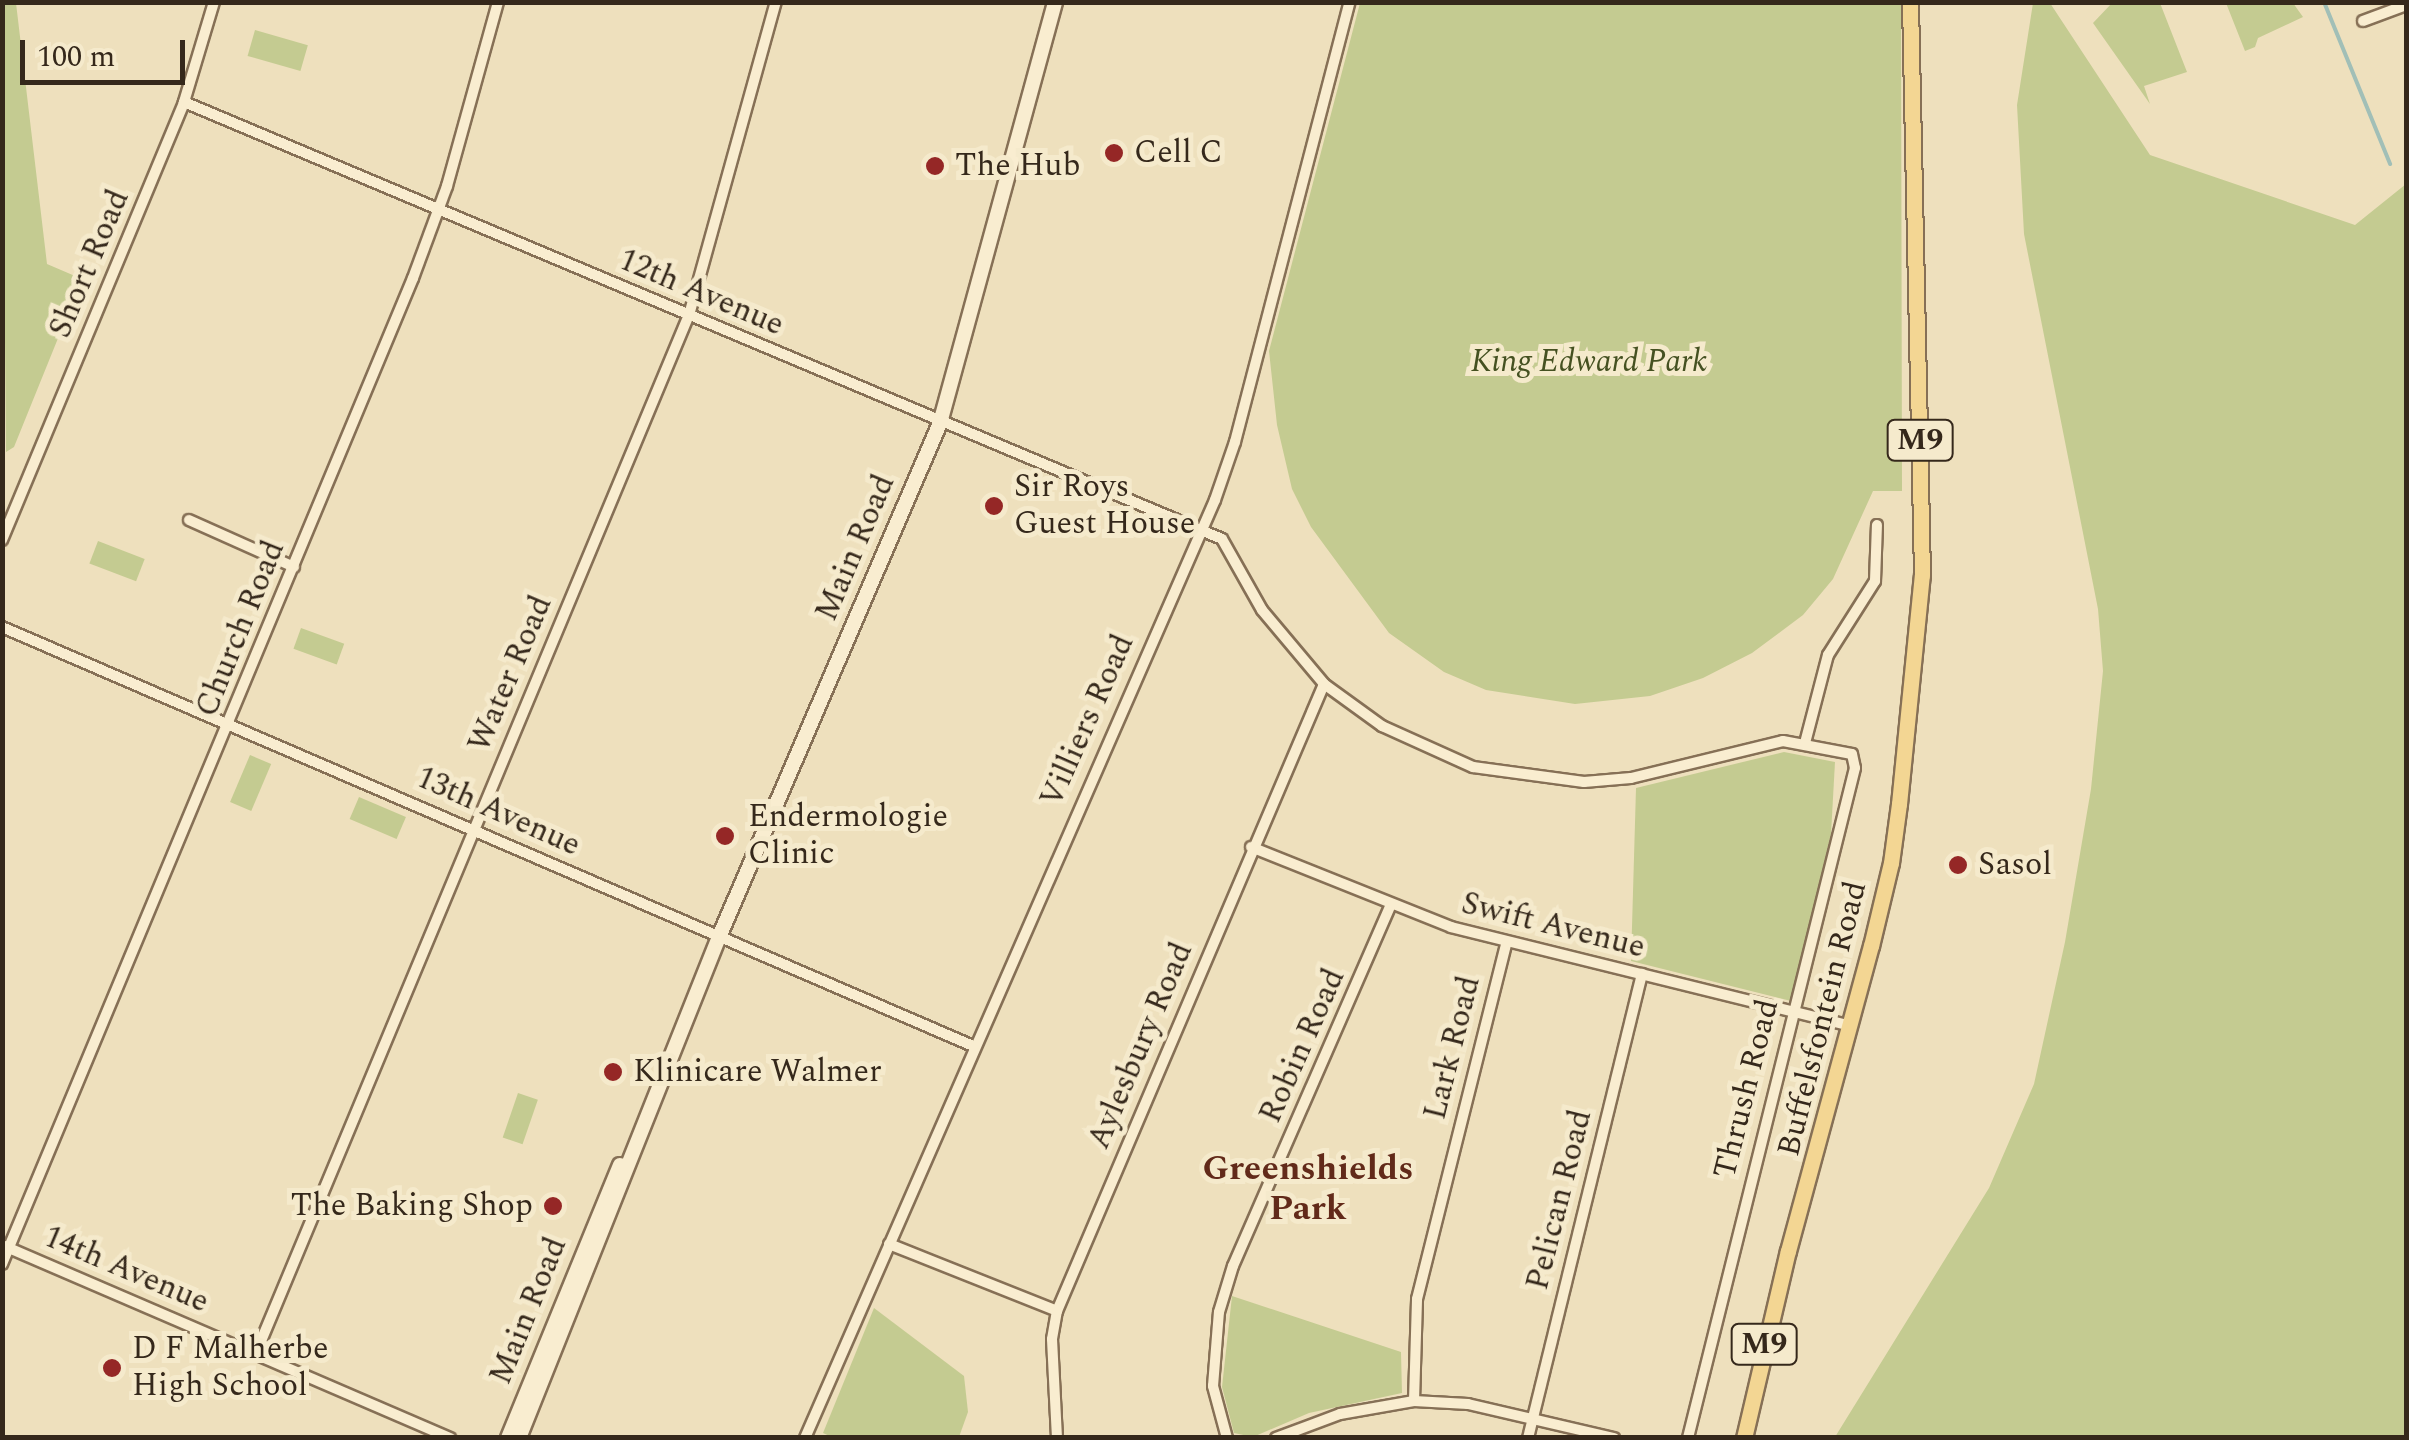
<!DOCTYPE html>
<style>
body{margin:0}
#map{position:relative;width:2409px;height:1440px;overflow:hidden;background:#eee0bd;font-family:Spectral,serif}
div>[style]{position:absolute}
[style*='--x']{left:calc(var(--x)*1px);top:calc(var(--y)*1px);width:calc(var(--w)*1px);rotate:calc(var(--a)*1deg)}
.green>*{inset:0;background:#c4cb91;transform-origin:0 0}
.stream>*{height:4px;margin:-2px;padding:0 2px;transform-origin:2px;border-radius:2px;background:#a1bfb7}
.roads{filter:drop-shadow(2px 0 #867056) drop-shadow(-2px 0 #867056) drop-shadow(0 2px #867056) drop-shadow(0 -2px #867056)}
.street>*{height:10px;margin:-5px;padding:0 5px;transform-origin:5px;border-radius:5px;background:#f9edd0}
.secondary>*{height:14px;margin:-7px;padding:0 7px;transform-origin:7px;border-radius:7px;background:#f9edd0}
.primary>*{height:15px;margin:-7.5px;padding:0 7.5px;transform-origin:7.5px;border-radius:7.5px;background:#f3d693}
.dots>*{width:28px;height:28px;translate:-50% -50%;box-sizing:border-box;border:5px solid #f5eacc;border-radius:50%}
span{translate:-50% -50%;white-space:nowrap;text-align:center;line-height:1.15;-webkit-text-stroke:10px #f5eacc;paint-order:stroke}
.shield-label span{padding:2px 8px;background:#f5eacc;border:2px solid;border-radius:8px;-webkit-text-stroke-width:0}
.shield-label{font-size:30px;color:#35281b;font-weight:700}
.poi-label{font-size:32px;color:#35281b}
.left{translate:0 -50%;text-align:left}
.right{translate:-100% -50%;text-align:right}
.street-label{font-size:32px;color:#35281b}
.park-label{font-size:32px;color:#455121;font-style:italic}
.neighbourhood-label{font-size:35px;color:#622a1a;font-weight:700}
.frame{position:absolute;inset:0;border:5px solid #35281b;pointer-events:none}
.scale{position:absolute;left:20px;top:40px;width:165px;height:45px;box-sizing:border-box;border:5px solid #35281b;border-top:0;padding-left:12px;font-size:30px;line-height:35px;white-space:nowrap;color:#35281b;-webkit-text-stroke:8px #f5eacc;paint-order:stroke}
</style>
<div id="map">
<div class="green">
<div style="clip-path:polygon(2px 3px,16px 3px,47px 264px,82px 279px,14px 447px,6px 452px)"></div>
<div style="clip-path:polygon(1360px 3px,1901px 3px,1902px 491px,1873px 491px,1833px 579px,1803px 615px,1752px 653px,1703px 678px,1650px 696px,1575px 704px,1486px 690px,1444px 672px,1389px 633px,1311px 527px,1292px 489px,1277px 425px,1269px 351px)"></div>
<div style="clip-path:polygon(2033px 3px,2050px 3px,2150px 155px,2355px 225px,2406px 184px,2406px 1437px,1835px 1437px,1989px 1188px,2034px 1084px,2065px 942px,2091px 789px,2103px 671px,2098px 609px,2024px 234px,2017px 105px)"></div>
<div style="clip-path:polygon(2112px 3px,2160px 3px,2187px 72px,2144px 86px,2150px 104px,2093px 23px)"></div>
<div style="clip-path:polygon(2226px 3px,2293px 3px,2303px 17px,2258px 38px,2255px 47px,2245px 51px)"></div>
<div style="left:255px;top:30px;width:55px;height:27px;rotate:16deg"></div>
<div style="left:98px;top:541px;width:50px;height:24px;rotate:21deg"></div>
<div style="left:301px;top:628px;width:46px;height:22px;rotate:20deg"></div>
<div style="clip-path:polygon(1784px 752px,1835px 762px,1831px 834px,1791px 1001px,1631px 961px,1636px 788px)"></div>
<div style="left:250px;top:755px;width:23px;height:51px;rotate:23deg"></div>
<div style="left:359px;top:797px;width:51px;height:24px;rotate:23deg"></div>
<div style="left:518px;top:1093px;width:21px;height:47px;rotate:19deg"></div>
<div style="clip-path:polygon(1232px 1296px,1401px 1352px,1402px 1393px,1309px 1413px,1253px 1437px,1234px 1433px,1222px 1387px)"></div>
<div style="clip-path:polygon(874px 1308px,964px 1376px,968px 1412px,959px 1437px,834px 1438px,823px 1433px)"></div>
</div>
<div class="stream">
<div style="--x:2324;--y:2;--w:175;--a:67.8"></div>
</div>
<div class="roads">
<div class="street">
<div style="--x:2363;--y:21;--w:46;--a:-20.4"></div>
<div style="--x:184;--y:102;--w:1126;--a:22.83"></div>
<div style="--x:1222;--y:539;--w:81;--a:60.6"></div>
<div style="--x:1262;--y:610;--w:97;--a:50"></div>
<div style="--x:1324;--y:684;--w:72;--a:35.9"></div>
<div style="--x:1382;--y:726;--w:100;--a:24.3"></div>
<div style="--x:1473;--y:767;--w:112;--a:7.7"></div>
<div style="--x:1584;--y:782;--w:47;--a:-4.9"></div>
<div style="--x:1631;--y:778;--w:156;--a:-13.7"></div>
<div style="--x:1783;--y:741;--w:70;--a:10.7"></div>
<div style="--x:1852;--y:754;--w:14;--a:78"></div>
<div style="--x:1855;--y:768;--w:690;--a:104"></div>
<div style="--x:189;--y:520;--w:115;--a:24.1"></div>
<div style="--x:2;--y:540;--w:474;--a:-67.4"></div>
<div style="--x:184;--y:102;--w:104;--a:-73.3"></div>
<div style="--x:2;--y:627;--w:1058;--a:23.34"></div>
<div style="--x:1805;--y:743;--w:91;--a:-75.4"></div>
<div style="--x:1828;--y:655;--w:88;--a:-57.6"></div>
<div style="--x:1875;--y:581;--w:56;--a:-88"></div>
<div style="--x:1251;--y:847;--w:215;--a:21.8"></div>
<div style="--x:1451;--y:927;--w:412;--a:13.9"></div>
<div style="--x:889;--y:1244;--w:181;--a:21.7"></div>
<div style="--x:2;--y:1245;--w:488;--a:23.3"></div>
<div style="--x:2;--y:1264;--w:1068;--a:-67.37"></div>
<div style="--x:413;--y:278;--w:98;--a:-69.7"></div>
<div style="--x:447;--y:186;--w:191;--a:-74.5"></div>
<div style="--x:256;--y:1353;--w:1125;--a:-67.36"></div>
<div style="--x:689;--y:315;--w:325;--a:-74.5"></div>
<div style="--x:1414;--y:1401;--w:102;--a:-88.3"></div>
<div style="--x:1417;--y:1299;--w:366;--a:-75.9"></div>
<div style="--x:805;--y:1438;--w:1024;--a:-66.39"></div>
<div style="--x:1215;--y:500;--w:61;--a:-71"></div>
<div style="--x:1235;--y:442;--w:455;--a:-75.4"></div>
<div style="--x:1057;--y:1438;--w:99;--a:-92.9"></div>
<div style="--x:1052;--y:1339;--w:28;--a:-80"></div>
<div style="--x:1057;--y:1311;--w:681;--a:-66.93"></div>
<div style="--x:1227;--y:1438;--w:54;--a:-105.1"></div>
<div style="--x:1213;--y:1386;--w:74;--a:-85.4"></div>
<div style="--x:1219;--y:1312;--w:48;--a:-73.1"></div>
<div style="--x:1233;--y:1266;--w:395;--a:-66.4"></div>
<div style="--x:1276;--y:1438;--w:68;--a:-20.6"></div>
<div style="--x:1340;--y:1414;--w:75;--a:-10"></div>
<div style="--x:1414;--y:1401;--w:54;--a:3.2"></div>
<div style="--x:1468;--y:1404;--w:150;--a:13.1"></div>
<div style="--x:1528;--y:1438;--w:478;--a:-76.2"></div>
</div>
<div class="secondary">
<div style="--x:508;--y:1438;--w:295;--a:-67.7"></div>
<div style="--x:519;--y:1438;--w:539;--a:-68.24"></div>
<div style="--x:719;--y:937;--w:559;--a:-66.73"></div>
<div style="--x:940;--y:423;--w:436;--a:-74.7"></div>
</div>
<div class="primary">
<div style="--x:1744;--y:1438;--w:192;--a:-76.8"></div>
<div style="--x:1788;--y:1251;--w:316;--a:-74.8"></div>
<div style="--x:1871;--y:946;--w:85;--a:-76.5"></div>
<div style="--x:1891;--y:863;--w:60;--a:-82.3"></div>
<div style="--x:1899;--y:804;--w:230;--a:-84.3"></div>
<div style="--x:1922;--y:575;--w:573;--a:-91.2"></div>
</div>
</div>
<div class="dots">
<div style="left:1114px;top:153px;background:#952726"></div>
<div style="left:935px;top:166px;background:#952726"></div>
<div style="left:994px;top:506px;background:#952726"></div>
<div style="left:725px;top:836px;background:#952726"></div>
<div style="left:1958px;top:865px;background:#952726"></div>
<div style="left:613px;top:1072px;background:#952726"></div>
<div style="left:553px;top:1206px;background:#952726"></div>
<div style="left:112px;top:1368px;background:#952726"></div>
</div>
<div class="shield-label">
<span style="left:1920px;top:440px">M9</span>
<span style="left:1764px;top:1344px">M9</span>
</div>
<div class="poi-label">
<span class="left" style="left:1134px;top:153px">Cell C</span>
<span class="left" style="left:955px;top:166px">The Hub</span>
<span class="left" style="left:1014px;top:506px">Sir Roys<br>Guest House</span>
<span class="left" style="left:748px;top:836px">Endermologie<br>Clinic</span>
<span class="left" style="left:1978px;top:865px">Sasol</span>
<span class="left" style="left:633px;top:1072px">Klinicare Walmer</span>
<span class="right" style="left:533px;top:1206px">The Baking Shop</span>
<span class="left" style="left:132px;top:1368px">D F Malherbe<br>High School</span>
</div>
<div class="street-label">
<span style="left:90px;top:264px;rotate:-67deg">Short Road</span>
<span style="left:701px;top:293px;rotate:23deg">12th Avenue</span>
<span style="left:856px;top:548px;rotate:-67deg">Main Road</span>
<span style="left:241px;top:629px;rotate:-68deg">Church Road</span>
<span style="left:511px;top:674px;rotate:-67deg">Water Road</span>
<span style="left:1088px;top:721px;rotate:-66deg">Villiers Road</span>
<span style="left:498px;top:812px;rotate:24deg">13th Avenue</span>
<span style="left:1553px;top:926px;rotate:14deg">Swift Avenue</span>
<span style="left:1823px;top:1019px;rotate:-76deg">Buffelsfontein Road</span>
<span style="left:1141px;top:1046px;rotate:-67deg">Aylesbury Road</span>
<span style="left:1303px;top:1046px;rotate:-66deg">Robin Road</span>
<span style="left:1453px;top:1048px;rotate:-76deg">Lark Road</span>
<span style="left:1747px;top:1089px;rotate:-76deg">Thrush Road</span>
<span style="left:1560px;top:1200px;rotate:-76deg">Pelican Road</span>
<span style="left:126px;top:1270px;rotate:23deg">14th Avenue</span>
<span style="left:529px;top:1311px;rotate:-68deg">Main Road</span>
</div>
<div class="park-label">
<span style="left:1589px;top:362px">King Edward Park</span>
</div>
<div class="neighbourhood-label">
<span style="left:1308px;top:1189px">Greenshields<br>Park</span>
</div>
<div class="frame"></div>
<div class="scale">100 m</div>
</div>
